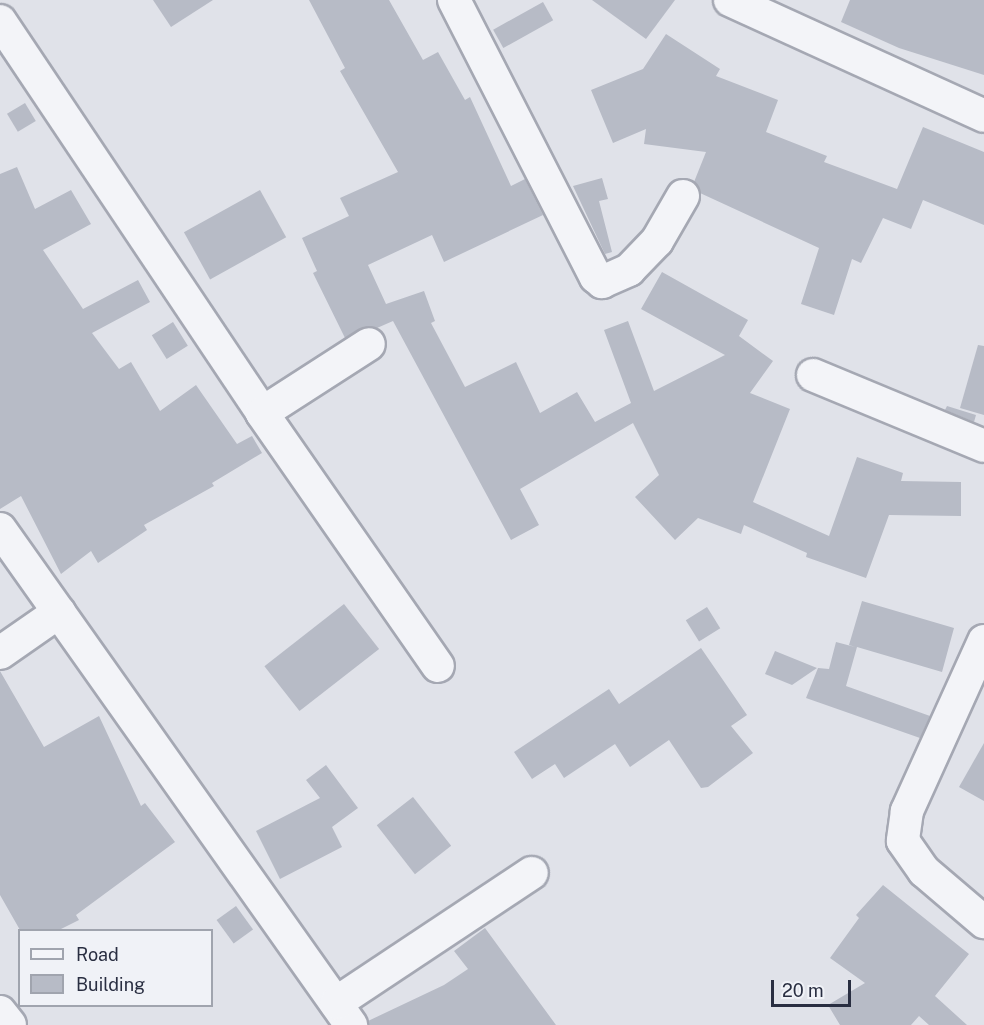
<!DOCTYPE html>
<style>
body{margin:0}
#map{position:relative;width:984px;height:1025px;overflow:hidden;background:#e0e2e9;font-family:"Public Sans",sans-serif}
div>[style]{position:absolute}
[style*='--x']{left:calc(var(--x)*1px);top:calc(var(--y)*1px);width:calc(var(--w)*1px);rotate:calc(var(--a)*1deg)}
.building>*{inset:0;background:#b7bbc6;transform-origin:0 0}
.roads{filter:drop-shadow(2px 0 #a5a8b3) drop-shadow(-2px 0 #a5a8b3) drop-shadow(0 2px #a5a8b3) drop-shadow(0 -2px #a5a8b3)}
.minor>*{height:32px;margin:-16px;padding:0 16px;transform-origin:16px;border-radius:16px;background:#f3f4f8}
span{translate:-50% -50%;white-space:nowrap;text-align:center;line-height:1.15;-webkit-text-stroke:4.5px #f0f2f7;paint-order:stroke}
.legend{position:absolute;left:18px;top:929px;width:195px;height:78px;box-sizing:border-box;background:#f0f2f7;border:2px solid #a0a4ae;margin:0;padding:8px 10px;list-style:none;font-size:18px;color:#292e41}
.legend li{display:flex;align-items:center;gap:12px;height:30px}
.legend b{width:30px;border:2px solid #a0a4ae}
.scale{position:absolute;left:771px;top:980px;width:80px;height:27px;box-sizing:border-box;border:3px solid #292e41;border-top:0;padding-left:8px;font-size:18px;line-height:21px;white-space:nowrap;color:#292e41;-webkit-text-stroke:4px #f0f2f7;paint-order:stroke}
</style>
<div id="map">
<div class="building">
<div style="clip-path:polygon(153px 0,213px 0,171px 27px)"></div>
<div style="clip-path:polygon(309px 0,389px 0,423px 60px,438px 52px,465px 100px,470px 97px,511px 186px,525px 179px,543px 215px,444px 262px,432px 235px,368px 265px,386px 304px,424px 291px,435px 321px,431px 323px,465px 387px,516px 362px,540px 413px,577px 392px,595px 422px,631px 403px,604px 330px,628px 321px,654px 391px,725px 355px,641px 309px,662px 272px,748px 320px,739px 336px,773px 361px,750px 393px,790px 409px,753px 502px,829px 536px,857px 457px,903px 473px,901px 481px,961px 482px,961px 516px,889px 515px,866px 578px,806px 557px,807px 553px,744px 525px,741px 534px,698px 518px,675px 540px,635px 497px,659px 475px,633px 423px,520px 489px,539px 525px,511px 540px,393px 321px,377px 328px,360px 329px,345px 338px,313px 273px,317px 271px,302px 238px,349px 216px,340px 198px,398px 172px,340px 71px,345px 68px)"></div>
<div style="clip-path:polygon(592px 0,675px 0,646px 39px)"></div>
<div style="clip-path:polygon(850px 0,984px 0,984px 75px,899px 48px,841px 22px)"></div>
<div style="left:543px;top:2px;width:21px;height:57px;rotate:61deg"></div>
<div style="clip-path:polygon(666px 34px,720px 69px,716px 76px,778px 100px,766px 132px,827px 156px,824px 162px,897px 189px,923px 127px,984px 152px,984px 225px,923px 200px,911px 229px,883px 218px,861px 263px,852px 259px,834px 315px,801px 304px,819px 248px,700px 193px,694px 182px,706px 152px,644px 144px,646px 129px,613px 143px,591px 90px,643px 69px)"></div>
<div style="left:25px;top:103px;width:21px;height:21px;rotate:59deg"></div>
<div style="clip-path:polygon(17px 167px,35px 209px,71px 190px,91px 224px,43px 250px,83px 309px,138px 280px,150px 302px,92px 333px,119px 369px,131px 362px,160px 411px,196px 385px,237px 444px,252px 436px,262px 453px,212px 483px,214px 486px,144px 525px,147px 530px,98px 563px,91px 551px,61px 574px,21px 496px,0 509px,0 174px)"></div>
<div style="clip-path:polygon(602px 178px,608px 199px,599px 201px,612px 252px,605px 254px,573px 186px)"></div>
<div style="left:260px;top:190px;width:54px;height:87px;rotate:61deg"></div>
<div style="left:173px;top:322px;width:28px;height:25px;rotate:58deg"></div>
<div style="clip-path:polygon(978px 345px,984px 346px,984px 415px,960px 408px)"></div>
<div style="clip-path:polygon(947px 406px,976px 415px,974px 422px,945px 410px)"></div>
<div style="clip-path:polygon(862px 601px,954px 628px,942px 672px,857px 647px,846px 686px,930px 716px,920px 738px,806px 698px,818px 668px,829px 669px,836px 642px,855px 647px,849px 645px)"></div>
<div style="left:344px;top:604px;width:57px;height:101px;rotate:52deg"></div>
<div style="left:707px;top:607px;width:25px;height:25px;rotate:58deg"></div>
<div style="clip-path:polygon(701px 648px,747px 715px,731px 726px,753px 753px,708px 787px,701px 788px,669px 740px,630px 767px,615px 744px,564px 778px,555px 764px,532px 779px,514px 752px,609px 689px,619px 704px)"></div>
<div style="clip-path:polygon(775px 651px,817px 668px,792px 685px,765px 674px)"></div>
<div style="clip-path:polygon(0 671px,44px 747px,99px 716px,141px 806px,145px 803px,175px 842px,76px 915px,79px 920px,59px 930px,20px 930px,0 895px)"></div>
<div style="clip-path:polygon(984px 743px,984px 801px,959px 787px)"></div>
<div style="clip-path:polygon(326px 765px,358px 808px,332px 827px,342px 847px,280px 879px,256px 831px,320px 798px,306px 780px)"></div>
<div style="left:413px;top:797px;width:62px;height:46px;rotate:52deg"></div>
<div style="clip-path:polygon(883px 885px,969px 954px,935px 996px,967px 1025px,929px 1025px,919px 1016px,911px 1025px,840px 1025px,828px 1005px,865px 983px,830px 958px,859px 918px,856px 915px)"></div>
<div style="left:236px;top:906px;width:29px;height:24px;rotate:54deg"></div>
<div style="clip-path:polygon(485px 928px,556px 1025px,369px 1025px,368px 1021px,444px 985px,468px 969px,454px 951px)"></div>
</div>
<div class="roads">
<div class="minor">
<div style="--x:454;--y:0;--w:311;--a:62.9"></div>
<div style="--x:596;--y:277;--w:8;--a:40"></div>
<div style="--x:602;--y:282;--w:30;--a:-24"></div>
<div style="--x:629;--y:270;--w:40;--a:-46"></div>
<div style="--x:657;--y:241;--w:52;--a:-60"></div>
<div style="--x:730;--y:0;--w:279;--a:24.5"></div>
<div style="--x:0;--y:21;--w:471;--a:56.2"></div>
<div style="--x:262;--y:413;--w:308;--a:55.2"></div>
<div style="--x:813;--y:375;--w:185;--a:22.5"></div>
<div style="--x:262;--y:413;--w:127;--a:-32.8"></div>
<div style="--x:0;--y:529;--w:608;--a:54.71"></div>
<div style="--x:984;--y:641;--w:187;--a:114.4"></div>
<div style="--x:907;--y:811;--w:30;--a:98"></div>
<div style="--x:903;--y:841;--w:37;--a:55"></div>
<div style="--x:924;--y:871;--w:79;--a:40.4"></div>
<div style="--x:0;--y:653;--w:72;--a:-34.8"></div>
<div style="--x:336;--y:1003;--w:235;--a:-33.6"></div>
<div style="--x:0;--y:1012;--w:16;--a:52"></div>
</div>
</div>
<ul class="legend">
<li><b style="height:8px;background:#f3f4f8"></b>Road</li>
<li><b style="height:16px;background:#b7bbc6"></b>Building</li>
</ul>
<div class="scale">20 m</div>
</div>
